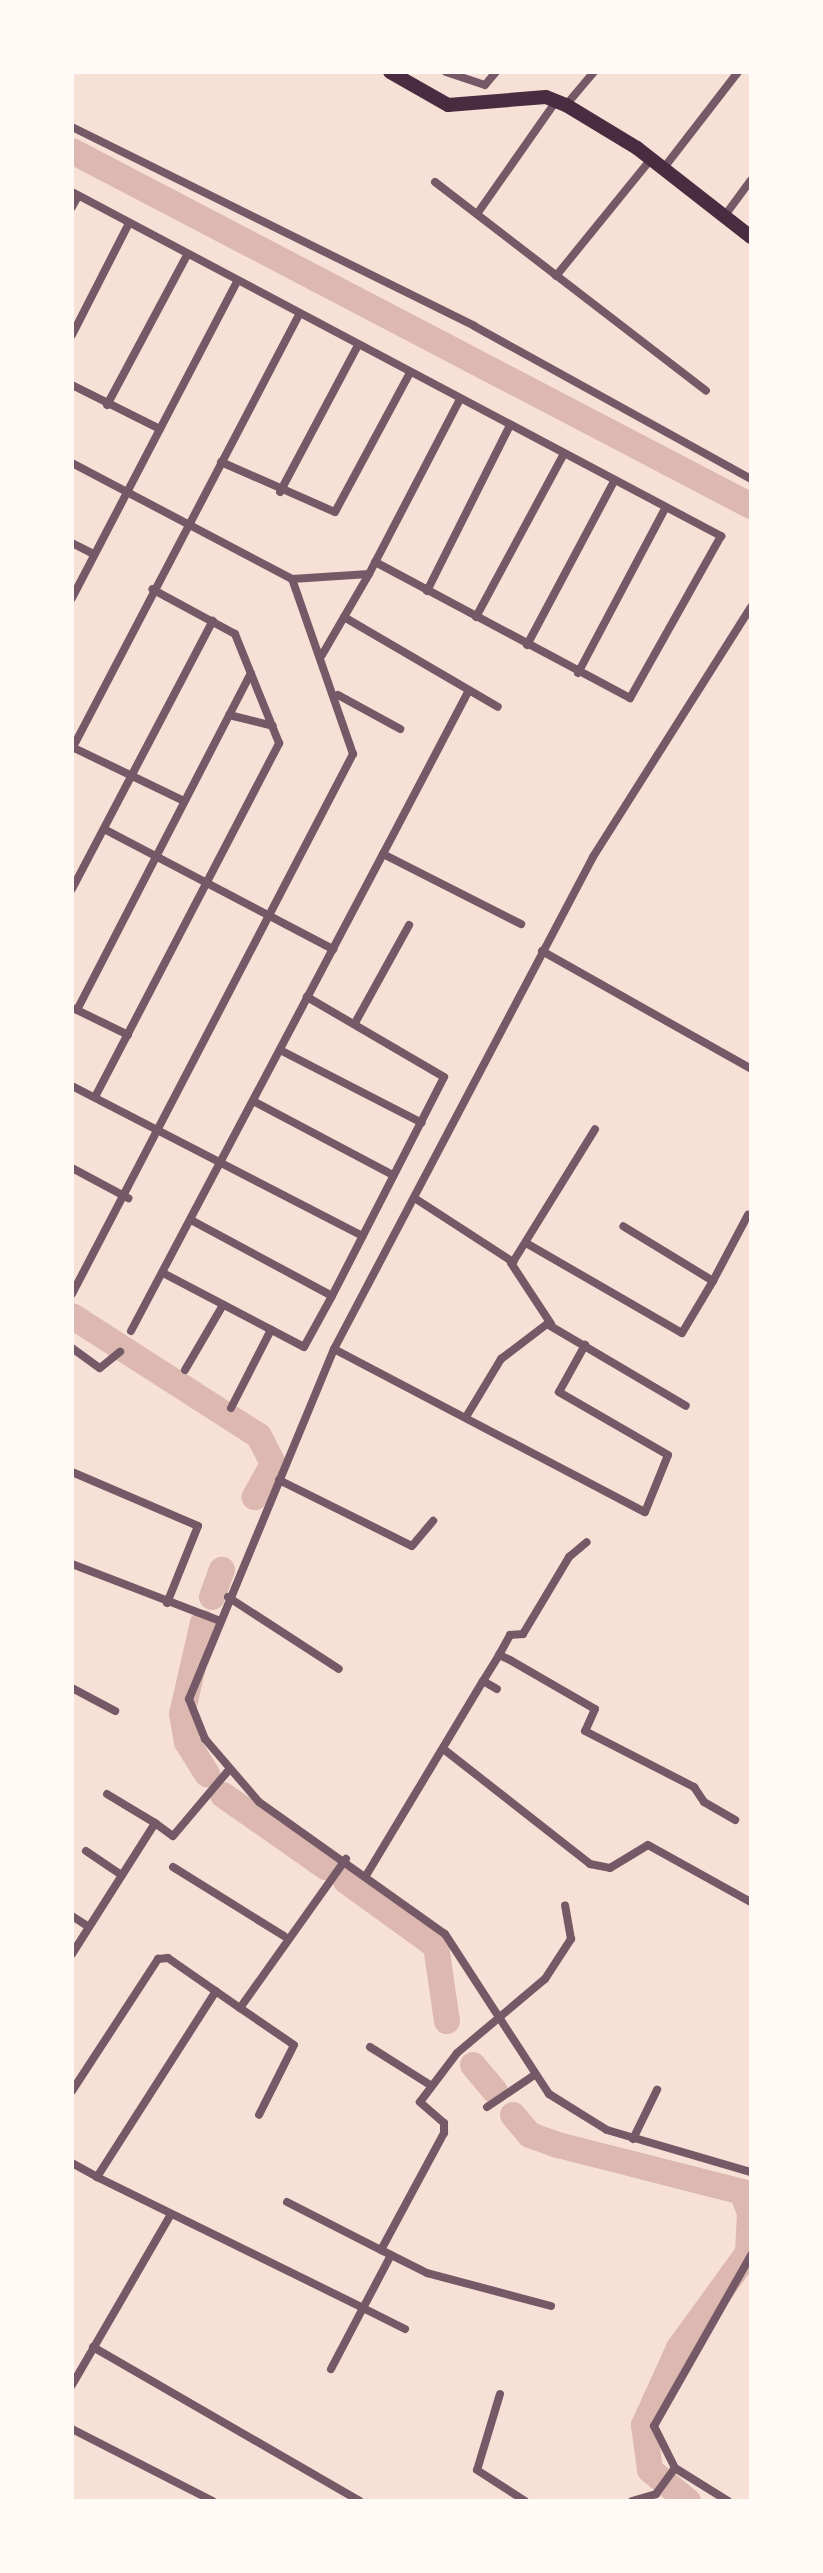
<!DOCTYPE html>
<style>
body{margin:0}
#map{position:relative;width:823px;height:2573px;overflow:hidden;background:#f7e1d7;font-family:Commissioner,sans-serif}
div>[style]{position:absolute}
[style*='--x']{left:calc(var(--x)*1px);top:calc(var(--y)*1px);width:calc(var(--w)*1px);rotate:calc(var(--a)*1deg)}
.river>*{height:26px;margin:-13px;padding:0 13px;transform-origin:13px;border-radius:13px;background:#dcb8b0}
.minor>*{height:8px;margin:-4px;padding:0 4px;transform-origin:4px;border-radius:4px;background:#755966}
.primary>*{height:14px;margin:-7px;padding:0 7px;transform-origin:7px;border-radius:7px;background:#4a2c40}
span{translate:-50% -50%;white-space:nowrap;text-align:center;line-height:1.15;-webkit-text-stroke:6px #fffaf5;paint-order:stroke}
.frame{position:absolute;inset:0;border:74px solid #fffaf5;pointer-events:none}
</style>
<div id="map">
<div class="river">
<div style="--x:72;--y:151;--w:766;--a:27.6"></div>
<div style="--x:72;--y:1316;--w:222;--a:32.7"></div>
<div style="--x:259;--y:1436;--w:31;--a:63"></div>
<div style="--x:273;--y:1464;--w:38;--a:119"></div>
<div style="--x:212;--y:1597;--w:29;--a:-70"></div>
<div style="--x:203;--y:1623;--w:93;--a:103"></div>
<div style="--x:182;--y:1714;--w:28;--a:80"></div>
<div style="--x:187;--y:1742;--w:38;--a:58"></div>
<div style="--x:223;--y:1795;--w:126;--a:35"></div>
<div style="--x:346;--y:1881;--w:111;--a:35.8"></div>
<div style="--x:436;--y:1946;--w:76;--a:81.7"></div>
<div style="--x:473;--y:2065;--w:34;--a:50"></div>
<div style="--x:513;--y:2115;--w:26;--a:50"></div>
<div style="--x:530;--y:2135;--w:30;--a:20"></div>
<div style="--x:558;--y:2145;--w:190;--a:14.3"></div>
<div style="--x:742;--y:2192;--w:22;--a:69"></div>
<div style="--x:750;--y:2213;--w:40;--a:92.9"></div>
<div style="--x:748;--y:2253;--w:117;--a:126"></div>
<div style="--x:679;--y:2348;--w:85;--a:114.4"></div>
<div style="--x:644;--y:2425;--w:45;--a:82.4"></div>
<div style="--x:650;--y:2470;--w:49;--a:39.2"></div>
</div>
<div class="minor">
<div style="--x:446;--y:72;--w:41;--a:18.4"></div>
<div style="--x:485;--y:85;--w:17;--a:-50"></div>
<div style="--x:566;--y:105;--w:43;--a:-49.7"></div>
<div style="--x:72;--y:127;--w:449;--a:26.3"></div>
<div style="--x:474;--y:326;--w:316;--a:28.9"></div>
<div style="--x:663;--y:169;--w:123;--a:-52.3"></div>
<div style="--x:435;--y:182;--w:342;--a:37.6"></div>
<div style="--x:72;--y:192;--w:735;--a:27.93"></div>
<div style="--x:721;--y:536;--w:186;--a:119.3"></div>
<div style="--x:630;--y:698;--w:289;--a:-151.9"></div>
<div style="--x:72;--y:207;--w:13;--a:-61"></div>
<div style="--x:477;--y:214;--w:138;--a:-55"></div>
<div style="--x:723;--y:218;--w:47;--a:-53.6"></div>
<div style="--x:556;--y:276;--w:151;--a:-50.9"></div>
<div style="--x:72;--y:335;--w:126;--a:-63"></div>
<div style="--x:72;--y:385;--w:98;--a:26.6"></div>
<div style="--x:160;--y:429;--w:191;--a:117.5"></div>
<div style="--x:107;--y:405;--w:170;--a:-61.9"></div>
<div style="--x:160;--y:429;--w:166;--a:-62.4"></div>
<div style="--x:221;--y:462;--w:124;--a:23.7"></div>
<div style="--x:335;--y:512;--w:158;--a:-61.7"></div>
<div style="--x:72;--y:463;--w:249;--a:27.8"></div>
<div style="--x:280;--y:492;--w:166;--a:-62"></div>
<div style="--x:72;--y:543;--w:25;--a:27"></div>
<div style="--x:292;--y:579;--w:77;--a:-3.7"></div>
<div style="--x:369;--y:574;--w:197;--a:-62.5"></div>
<div style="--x:427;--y:591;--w:183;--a:-63.4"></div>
<div style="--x:751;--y:607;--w:296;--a:122.3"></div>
<div style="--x:593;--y:857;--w:556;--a:117.76"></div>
<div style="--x:334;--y:1349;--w:379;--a:112.5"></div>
<div style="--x:189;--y:1699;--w:43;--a:68.2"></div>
<div style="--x:205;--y:1739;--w:83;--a:49.4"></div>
<div style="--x:259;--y:1802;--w:228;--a:35.4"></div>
<div style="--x:445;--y:1934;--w:191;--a:57"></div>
<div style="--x:549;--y:2094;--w:68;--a:31.8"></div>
<div style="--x:607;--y:2130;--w:150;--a:16.3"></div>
<div style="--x:344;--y:617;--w:178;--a:30.3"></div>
<div style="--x:476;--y:617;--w:182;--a:-61.7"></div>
<div style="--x:527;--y:645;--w:183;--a:-62"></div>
<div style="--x:322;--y:655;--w:94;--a:-59.9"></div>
<div style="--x:578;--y:673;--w:186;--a:-62.1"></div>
<div style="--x:338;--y:695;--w:71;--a:28.7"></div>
<div style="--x:229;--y:715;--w:45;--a:14"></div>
<div style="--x:72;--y:747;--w:124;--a:25.7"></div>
<div style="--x:72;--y:749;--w:490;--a:-62.4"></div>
<div style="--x:104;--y:829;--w:259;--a:27.7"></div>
<div style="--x:383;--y:854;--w:185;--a:-62.3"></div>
<div style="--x:72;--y:889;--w:303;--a:-62.3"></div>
<div style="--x:542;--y:951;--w:240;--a:29.4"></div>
<div style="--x:75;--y:1009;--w:59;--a:26.1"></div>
<div style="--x:77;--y:1010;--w:379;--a:-62.7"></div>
<div style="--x:355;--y:1023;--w:112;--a:-61.1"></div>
<div style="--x:282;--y:1051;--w:157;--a:27.2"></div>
<div style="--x:72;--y:1086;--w:327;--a:27.3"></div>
<div style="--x:95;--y:1097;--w:399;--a:-62.5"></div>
<div style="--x:279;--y:743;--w:118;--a:-112"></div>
<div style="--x:235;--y:634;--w:94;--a:-151.5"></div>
<div style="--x:255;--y:1102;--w:156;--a:27.9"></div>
<div style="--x:72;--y:1168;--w:64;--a:28.2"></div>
<div style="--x:416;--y:1199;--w:116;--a:33"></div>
<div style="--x:513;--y:1262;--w:156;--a:-58.3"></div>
<div style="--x:191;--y:1220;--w:160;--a:28.3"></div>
<div style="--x:526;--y:1243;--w:180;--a:30"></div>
<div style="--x:682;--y:1333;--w:61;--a:-59.2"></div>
<div style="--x:713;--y:1281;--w:105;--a:-148.6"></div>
<div style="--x:511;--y:1263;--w:73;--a:56.7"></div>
<div style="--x:163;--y:1273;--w:159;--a:27.7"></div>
<div style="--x:304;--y:1347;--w:58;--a:-61.2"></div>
<div style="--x:332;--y:1296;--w:246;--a:-62.9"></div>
<div style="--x:444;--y:1077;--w:159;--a:-149.7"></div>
<div style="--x:713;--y:1281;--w:75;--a:-62.1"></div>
<div style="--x:72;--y:1294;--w:609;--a:-62.51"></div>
<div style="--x:353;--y:754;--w:185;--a:-109.2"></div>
<div style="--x:131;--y:1331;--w:539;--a:-62.15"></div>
<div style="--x:383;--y:854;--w:155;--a:26.9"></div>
<div style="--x:72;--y:1348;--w:34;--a:36"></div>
<div style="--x:100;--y:1368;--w:26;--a:-39"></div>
<div style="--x:334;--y:1349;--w:351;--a:27.7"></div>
<div style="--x:645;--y:1512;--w:61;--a:-68"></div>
<div style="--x:668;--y:1455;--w:126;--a:-150"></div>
<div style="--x:559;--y:1392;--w:54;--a:-61"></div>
<div style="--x:185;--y:1370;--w:75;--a:-59.7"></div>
<div style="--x:231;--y:1408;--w:88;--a:-62.9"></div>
<div style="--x:466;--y:1417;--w:68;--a:-58.9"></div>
<div style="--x:501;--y:1359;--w:58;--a:-37.3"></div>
<div style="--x:547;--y:1324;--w:161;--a:30.5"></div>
<div style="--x:72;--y:1472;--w:137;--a:23.2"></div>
<div style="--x:198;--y:1526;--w:83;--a:111.9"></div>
<div style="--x:279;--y:1480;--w:148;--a:26.4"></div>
<div style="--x:412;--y:1546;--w:33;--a:-50"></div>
<div style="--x:72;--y:1564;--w:156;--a:21"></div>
<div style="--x:228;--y:1597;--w:132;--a:33"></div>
<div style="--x:499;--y:1655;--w:23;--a:-61"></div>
<div style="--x:510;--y:1635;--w:13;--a:-4"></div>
<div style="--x:523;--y:1634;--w:90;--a:-59.1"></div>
<div style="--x:569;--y:1557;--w:23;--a:-40"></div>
<div style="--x:483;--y:1681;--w:31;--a:-58"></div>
<div style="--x:499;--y:1655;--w:12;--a:24"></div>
<div style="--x:510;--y:1660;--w:98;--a:30"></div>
<div style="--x:595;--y:1709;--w:24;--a:114"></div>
<div style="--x:585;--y:1731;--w:123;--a:27.2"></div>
<div style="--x:694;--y:1787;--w:18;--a:56"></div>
<div style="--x:704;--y:1802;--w:36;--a:30"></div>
<div style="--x:72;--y:1688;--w:49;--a:28.1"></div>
<div style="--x:446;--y:1751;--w:183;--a:38.1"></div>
<div style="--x:590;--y:1864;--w:20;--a:11"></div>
<div style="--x:610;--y:1868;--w:44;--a:-31.2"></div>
<div style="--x:648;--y:1845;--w:118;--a:29"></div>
<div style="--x:155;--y:1823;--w:22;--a:36"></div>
<div style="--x:173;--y:1836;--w:84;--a:-49.8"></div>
<div style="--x:86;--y:1851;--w:41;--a:34.1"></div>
<div style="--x:173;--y:1867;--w:131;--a:31.9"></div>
<div style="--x:367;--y:1874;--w:225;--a:-59"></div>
<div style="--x:483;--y:1681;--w:16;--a:30"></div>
<div style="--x:72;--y:1916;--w:20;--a:33"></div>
<div style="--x:72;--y:1954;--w:155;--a:-57.6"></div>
<div style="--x:155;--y:1823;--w:56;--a:-148.9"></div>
<div style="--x:216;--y:1991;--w:221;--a:122.6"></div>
<div style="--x:97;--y:2177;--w:297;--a:26.2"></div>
<div style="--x:363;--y:2308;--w:69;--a:117.7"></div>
<div style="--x:240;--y:2008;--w:65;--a:34.4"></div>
<div style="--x:294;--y:2045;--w:78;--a:116.6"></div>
<div style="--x:370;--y:2047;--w:71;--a:32.3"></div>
<div style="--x:72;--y:2091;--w:158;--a:-56.9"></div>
<div style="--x:158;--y:1959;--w:10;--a:-6"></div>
<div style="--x:168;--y:1958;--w:88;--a:34.8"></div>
<div style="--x:240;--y:2008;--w:183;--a:-54.6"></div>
<div style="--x:487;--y:2107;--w:55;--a:-34"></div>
<div style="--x:633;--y:2139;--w:55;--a:-63.9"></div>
<div style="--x:72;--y:2163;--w:29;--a:29"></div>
<div style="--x:287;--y:2202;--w:106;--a:27.1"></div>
<div style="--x:391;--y:2255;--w:60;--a:117.8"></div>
<div style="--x:363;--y:2308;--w:47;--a:26.6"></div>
<div style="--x:551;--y:2306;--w:128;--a:-165.1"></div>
<div style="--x:427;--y:2273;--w:51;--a:-153.4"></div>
<div style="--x:381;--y:2250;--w:133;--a:-61.7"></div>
<div style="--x:444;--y:2133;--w:10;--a:-90"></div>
<div style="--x:444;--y:2123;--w:32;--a:-139"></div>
<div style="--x:420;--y:2102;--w:61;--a:-52.9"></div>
<div style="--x:457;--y:2053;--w:115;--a:-40.1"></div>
<div style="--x:545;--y:1979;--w:48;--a:-57"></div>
<div style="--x:571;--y:1939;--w:34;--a:-100"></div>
<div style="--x:93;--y:2347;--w:308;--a:30"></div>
<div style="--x:72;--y:2385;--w:195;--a:-59.9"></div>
<div style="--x:500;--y:2394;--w:79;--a:106.8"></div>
<div style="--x:477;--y:2470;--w:57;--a:32.9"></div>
<div style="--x:72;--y:2429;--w:158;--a:27.1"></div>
<div style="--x:632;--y:2501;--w:25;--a:-16"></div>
<div style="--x:656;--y:2494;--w:32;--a:-54"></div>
<div style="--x:728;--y:2501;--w:62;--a:-148.1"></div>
<div style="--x:675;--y:2468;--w:47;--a:-116.6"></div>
<div style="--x:654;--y:2426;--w:197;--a:-60.4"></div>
</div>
<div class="primary">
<div style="--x:390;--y:72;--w:67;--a:29.6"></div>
<div style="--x:448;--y:105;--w:98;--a:-4.7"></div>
<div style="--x:546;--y:97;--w:22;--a:22"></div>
<div style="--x:566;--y:105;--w:83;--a:31.2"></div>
<div style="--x:637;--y:148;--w:145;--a:38"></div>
</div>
<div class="frame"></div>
</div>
